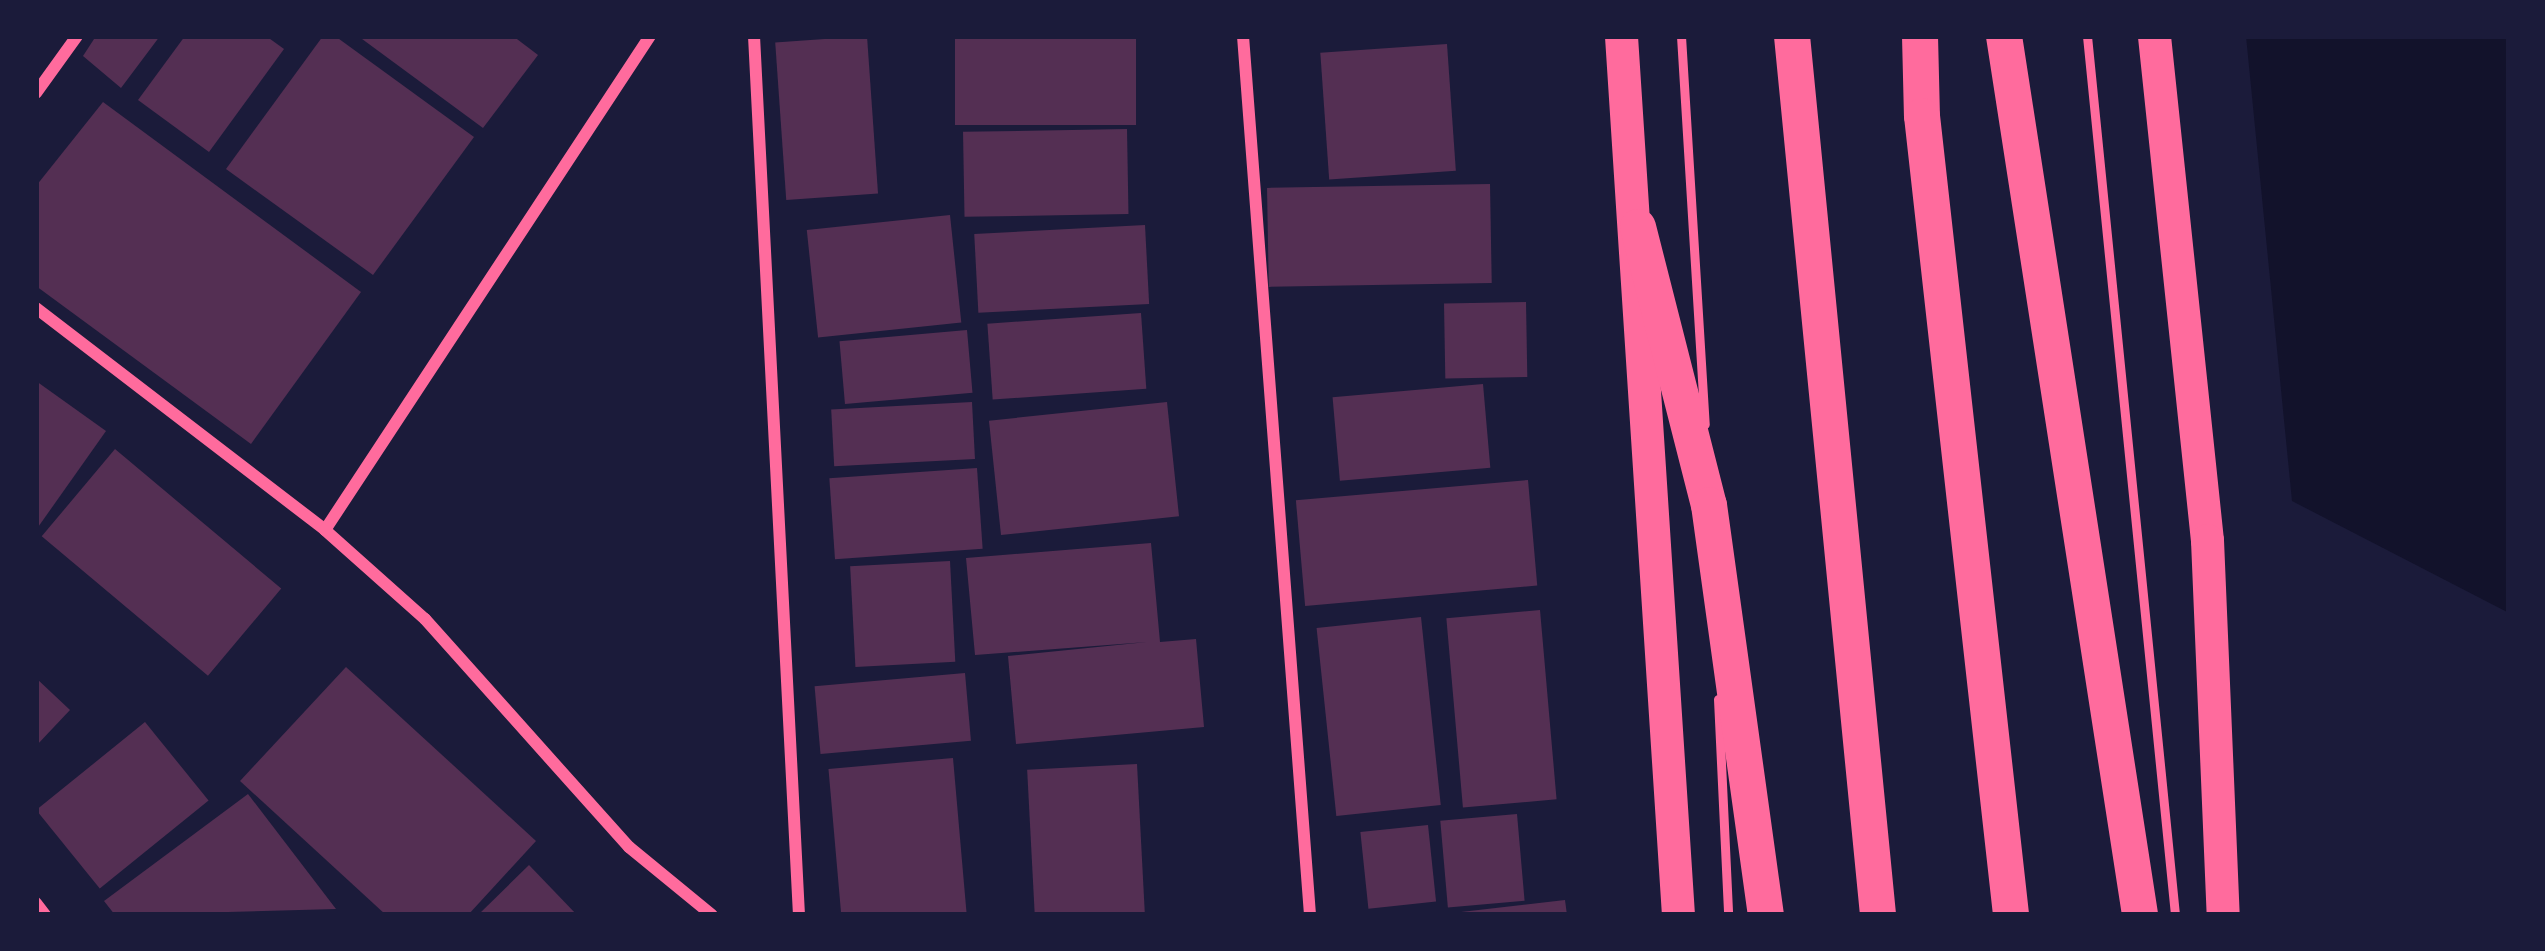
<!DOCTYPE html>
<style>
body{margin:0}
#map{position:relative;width:2545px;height:951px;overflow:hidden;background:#1b1b3a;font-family:Signika,sans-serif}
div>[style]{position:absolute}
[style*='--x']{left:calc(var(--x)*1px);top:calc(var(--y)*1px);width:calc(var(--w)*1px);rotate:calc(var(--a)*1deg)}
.water>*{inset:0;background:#12122b}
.building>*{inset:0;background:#542f53;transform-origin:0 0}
.service>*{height:9px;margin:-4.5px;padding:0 4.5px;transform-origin:4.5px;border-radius:4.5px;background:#ff6b9d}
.minor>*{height:12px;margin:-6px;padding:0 6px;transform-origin:6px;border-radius:6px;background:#ff6b9d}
.trunk>*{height:33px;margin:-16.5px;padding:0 16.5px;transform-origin:16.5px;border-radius:16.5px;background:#ff6b9d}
.motorway>*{height:36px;margin:-18px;padding:0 18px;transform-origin:18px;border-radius:18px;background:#ff6b9d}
span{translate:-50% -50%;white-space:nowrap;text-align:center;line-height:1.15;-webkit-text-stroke:12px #1b1b3a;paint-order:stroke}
.frame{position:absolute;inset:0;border:39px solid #1b1b3a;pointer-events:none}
</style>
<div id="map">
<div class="water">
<div style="clip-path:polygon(2246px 36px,2509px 36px,2509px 613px,2292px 501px)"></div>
</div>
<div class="building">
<div style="clip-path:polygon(96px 36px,160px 36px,121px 88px,83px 56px)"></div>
<div style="clip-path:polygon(185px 36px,266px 36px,284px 49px,209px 152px,138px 100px)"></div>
<div style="clip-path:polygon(323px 36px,335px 36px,474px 137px,373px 275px,226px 169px)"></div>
<div style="clip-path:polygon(358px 36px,513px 36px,538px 55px,483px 128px)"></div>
<div style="left:867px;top:36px;width:158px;height:92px;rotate:86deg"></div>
<div style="left:955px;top:36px;width:181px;height:89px"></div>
<div style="left:1447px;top:44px;width:127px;height:127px;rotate:86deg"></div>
<div style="clip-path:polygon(103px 102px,361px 292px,251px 444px,36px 286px,36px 186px)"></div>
<div style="left:1127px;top:129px;width:85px;height:164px;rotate:89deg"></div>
<div style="left:1490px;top:184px;width:99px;height:223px;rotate:89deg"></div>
<div style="left:950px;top:215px;width:108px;height:144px;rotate:84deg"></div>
<div style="left:1145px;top:225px;width:79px;height:171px;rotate:87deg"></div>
<div style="left:1526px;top:302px;width:75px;height:82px;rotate:89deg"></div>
<div style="left:1141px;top:313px;width:76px;height:154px;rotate:86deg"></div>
<div style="left:967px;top:330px;width:63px;height:128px;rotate:85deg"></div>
<div style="clip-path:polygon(36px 381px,106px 431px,36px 530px)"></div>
<div style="left:1483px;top:384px;width:84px;height:151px;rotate:85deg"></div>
<div style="left:972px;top:402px;width:57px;height:141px;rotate:87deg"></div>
<div style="left:1167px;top:402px;width:115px;height:179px;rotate:84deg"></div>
<div style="left:115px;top:449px;width:217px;height:114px;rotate:40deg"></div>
<div style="left:977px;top:468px;width:81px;height:148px;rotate:86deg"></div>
<div style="left:1528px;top:480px;width:106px;height:233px;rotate:85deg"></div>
<div style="clip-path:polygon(1151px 543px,1160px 642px,1196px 639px,1204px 727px,1016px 744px,1008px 656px,1147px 642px,975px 655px,966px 558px)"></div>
<div style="left:950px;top:561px;width:101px;height:100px;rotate:87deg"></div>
<div style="left:1540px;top:610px;width:190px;height:94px;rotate:85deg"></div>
<div style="left:1421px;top:617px;width:189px;height:105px;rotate:84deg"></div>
<div style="clip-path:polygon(346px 667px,536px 841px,468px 915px,386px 915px,240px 781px)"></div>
<div style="left:965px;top:673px;width:68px;height:151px;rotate:85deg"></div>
<div style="clip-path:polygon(36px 678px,70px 710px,36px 746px)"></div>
<div style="left:145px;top:722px;width:101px;height:140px;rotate:51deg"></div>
<div style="left:953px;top:758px;width:158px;height:125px;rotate:85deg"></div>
<div style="left:1137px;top:764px;width:151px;height:110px;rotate:87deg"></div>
<div style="clip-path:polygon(248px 794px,336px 909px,115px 915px,104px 901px)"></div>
<div style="left:1517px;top:814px;width:87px;height:77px;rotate:85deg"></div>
<div style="left:1428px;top:825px;width:77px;height:68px;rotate:84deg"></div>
<div style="clip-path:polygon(529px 865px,577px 915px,478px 915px)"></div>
<div style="clip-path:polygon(1565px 900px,1567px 915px,1461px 915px,1461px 912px)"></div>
</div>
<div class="service">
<div style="--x:1681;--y:36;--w:389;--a:86.5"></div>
<div style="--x:2087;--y:36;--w:883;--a:84.28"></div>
<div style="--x:1718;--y:699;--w:216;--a:87.3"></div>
</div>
<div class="minor">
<div style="--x:754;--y:36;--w:880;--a:87.07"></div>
<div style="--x:1243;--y:36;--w:882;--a:85.64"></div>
<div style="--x:36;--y:93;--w:70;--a:-54.3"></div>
<div style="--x:36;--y:308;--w:364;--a:37.5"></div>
<div style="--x:325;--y:530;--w:134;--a:41.7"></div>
<div style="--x:425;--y:619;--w:306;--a:48.2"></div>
<div style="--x:629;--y:847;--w:107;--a:39.3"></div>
<div style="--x:325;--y:530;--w:591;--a:-56.66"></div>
<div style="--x:36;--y:903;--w:15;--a:53"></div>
</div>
<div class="trunk">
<div style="--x:1621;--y:36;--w:881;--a:86.29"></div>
<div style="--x:2154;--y:36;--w:507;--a:84"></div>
<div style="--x:2207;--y:540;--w:375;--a:87.6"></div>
</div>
<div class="motorway">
<div style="--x:1792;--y:36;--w:883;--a:84.41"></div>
<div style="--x:1920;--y:36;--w:80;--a:88.6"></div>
<div style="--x:1922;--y:116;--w:804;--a:83.64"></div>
<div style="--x:2004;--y:36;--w:889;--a:81.2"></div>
<div style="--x:1638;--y:227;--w:287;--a:75.7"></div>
<div style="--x:1709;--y:505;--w:414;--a:82.1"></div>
</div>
<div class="frame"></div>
</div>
